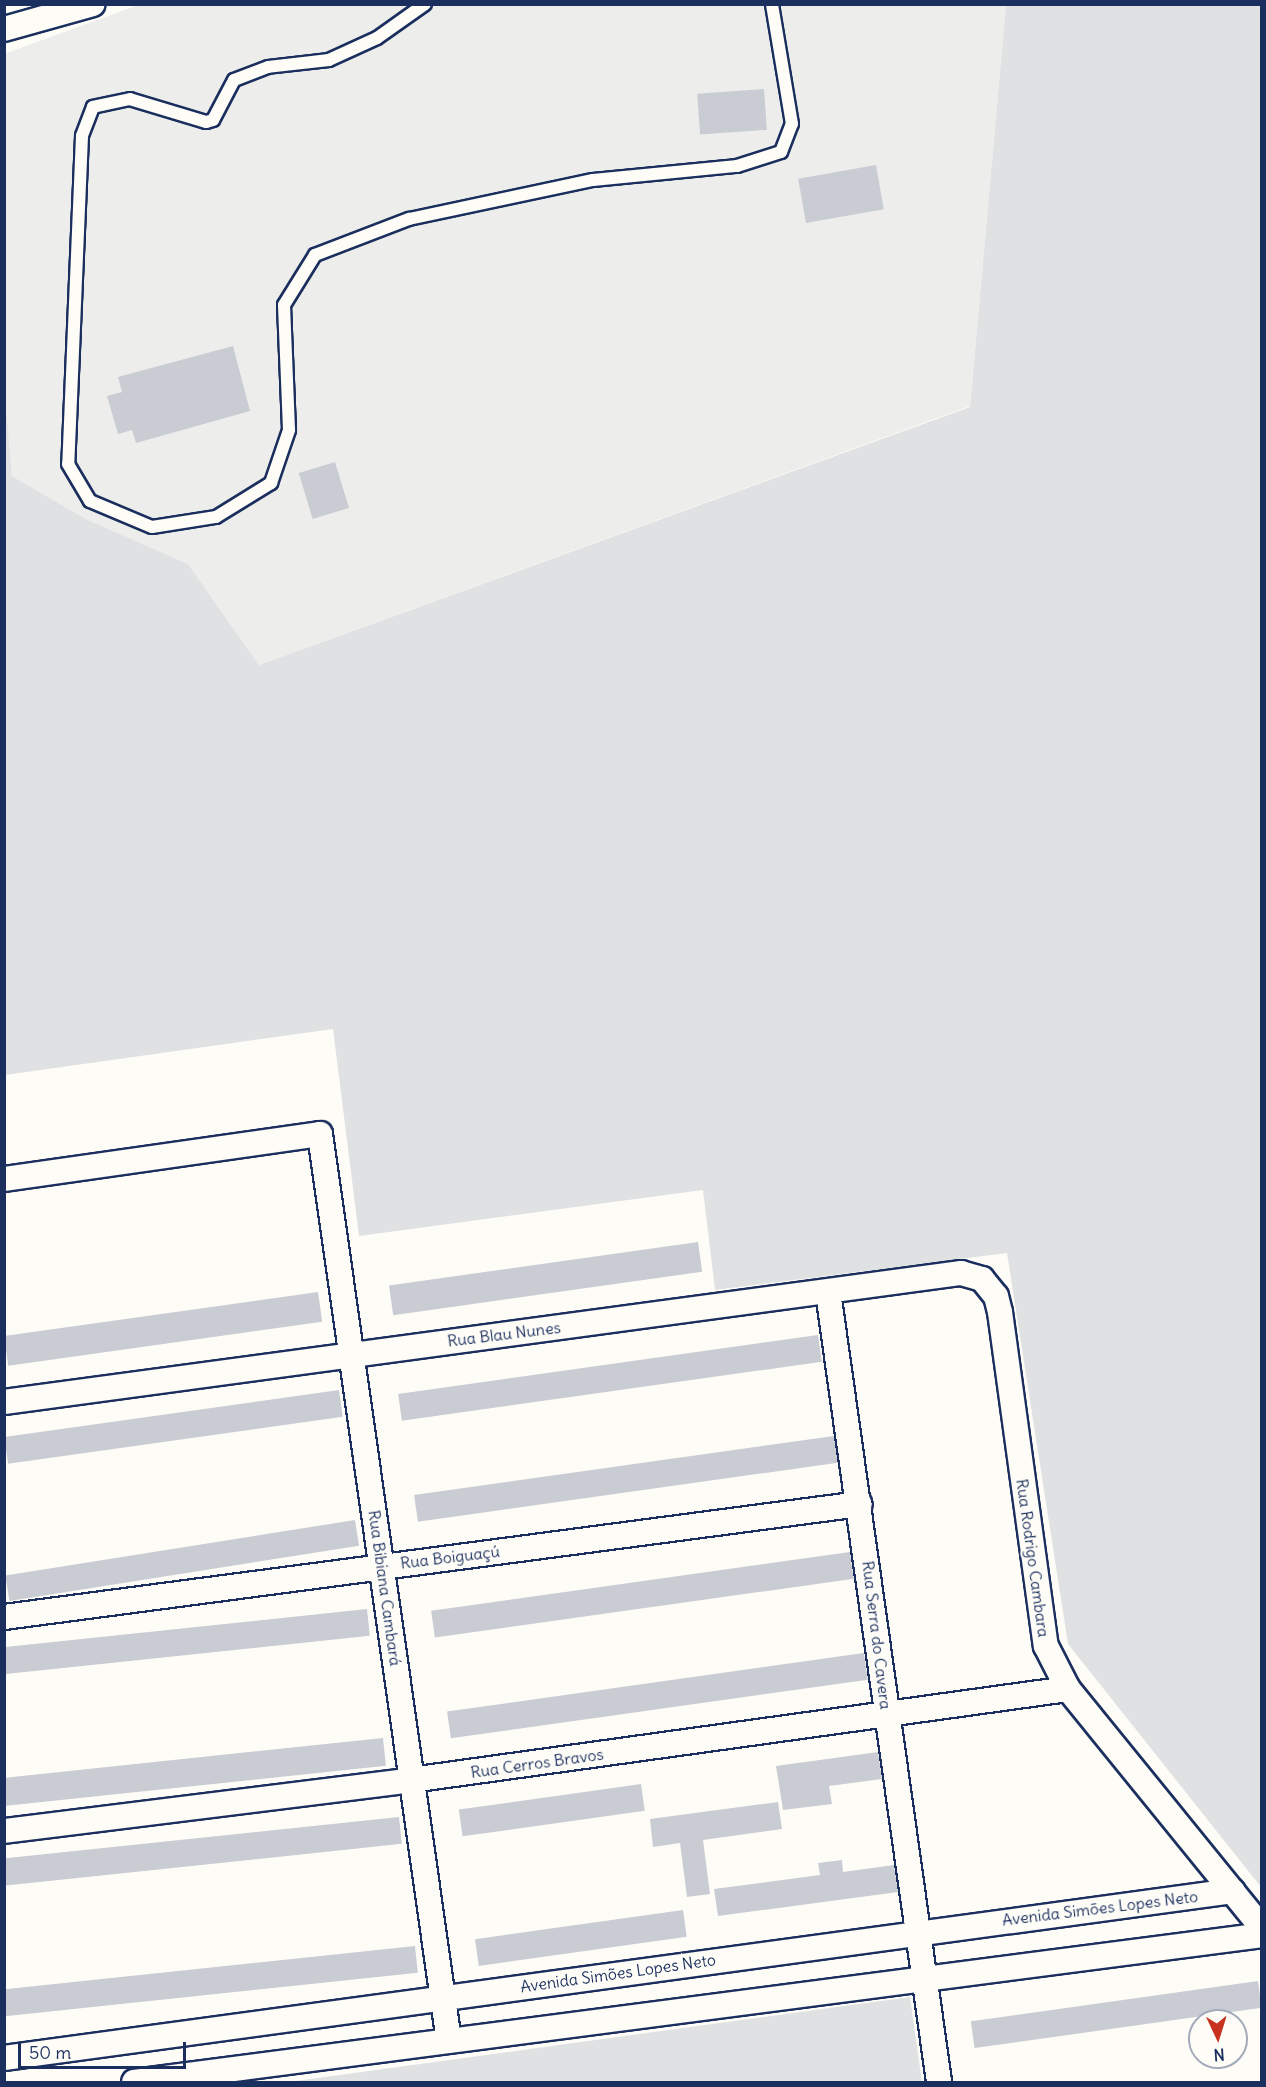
<!DOCTYPE html>
<meta charset="utf-8">
<style>
body{margin:0}
#map{position:relative;width:1266px;height:2087px;overflow:hidden;background:#fdfcf7;font-family:Delius,sans-serif}
div>[style]{position:absolute}
[style*='--x']{left:calc(var(--x)*1px);top:calc(var(--y)*1px);width:calc(var(--w)*1px);rotate:calc(var(--a)*1deg)}
.built>*{inset:0;background:#edeeec}
.green>*{inset:0;background:#e0e1e3}
.building>*{inset:0;background:#c9ccd3;transform-origin:0 0}
.roads{filter:drop-shadow(2px 0 #1b2f5e) drop-shadow(-2px 0 #1b2f5e) drop-shadow(0 2px #1b2f5e) drop-shadow(0 -2px #1b2f5e)}
.service>*{height:12px;margin:-6px;padding:0 6px;transform-origin:6px;border-radius:6px;background:#fdfcf7}
.minor>*{height:24px;margin:-12px;padding:0 12px;transform-origin:12px;border-radius:12px;background:#fdfcf7}
span{translate:-50% -50%;white-space:nowrap;text-align:center;line-height:1.15;-webkit-text-stroke:4.5px #fdfcf7;paint-order:stroke}
.street-label{font-size:16px;color:#1b2f5e}
.frame{position:absolute;inset:0;border:6px solid #1b2f5e;pointer-events:none}
.north{position:absolute;left:1188px;top:2009px;width:60px;height:60px;box-sizing:border-box;background:#fdfcf7;border:2px solid #a3aaba;border-radius:50%;rotate:176deg;font-size:16px;font-weight:700;line-height:24px;text-align:center;color:#1b2f5e}
.north::after{content:'';display:block;margin:auto;width:21px;height:27px;background:#c8321e;clip-path:polygon(50% 0,100% 100%,50% 72%,0 100%)}
.scale{position:absolute;left:18px;top:2042px;width:168px;height:27px;box-sizing:border-box;border:3px solid #1b2f5e;border-top:0;padding-left:8px;font-size:18px;line-height:21px;white-space:nowrap;color:#1b2f5e;-webkit-text-stroke:4px #fdfcf7;paint-order:stroke}
</style>
<div id="map">
<div class="built">
<div style="clip-path:polygon(141px 4px,1006px 5px,970px 406px,259px 665px,188px 564px,86px 519px,12px 476px,4px 400px,4px 54px)"></div>
</div>
<div class="green">
<div style="clip-path:polygon(1006px 5px,1261px 5px,1261px 1887px,1068px 1644px,1007px 1253px,715px 1290px,703px 1190px,359px 1236px,333px 1029px,5px 1075px,5px 400px,12px 476px,86px 519px,188px 564px,259px 665px,970px 407px)"></div>
<div style="clip-path:polygon(910px 1997px,922px 2082px,288px 2082px)"></div>
</div>
<div class="building">
<div style="left:764px;top:89px;width:41px;height:67px;rotate:86deg"></div>
<div style="left:876px;top:165px;width:45px;height:79px;rotate:80deg"></div>
<div style="clip-path:polygon(233px 346px,250px 411px,136px 443px,132px 430px,118px 434px,107px 396px,122px 392px,118px 377px)"></div>
<div style="left:335px;top:462px;width:48px;height:38px;rotate:73deg"></div>
<div style="left:698px;top:1242px;width:30px;height:312px;rotate:82deg"></div>
<div style="left:318px;top:1292px;width:30px;height:317px;rotate:82deg"></div>
<div style="left:818px;top:1335px;width:27px;height:424px;rotate:82deg"></div>
<div style="left:339px;top:1390px;width:27px;height:338px;rotate:82deg"></div>
<div style="left:834px;top:1436px;width:27px;height:424px;rotate:82deg"></div>
<div style="left:355px;top:1520px;width:26px;height:354px;rotate:81deg"></div>
<div style="left:850px;top:1552px;width:27px;height:423px;rotate:82deg"></div>
<div style="left:367px;top:1609px;width:27px;height:366px;rotate:84deg"></div>
<div style="left:864px;top:1653px;width:27px;height:421px;rotate:82deg"></div>
<div style="left:383px;top:1738px;width:28px;height:382px;rotate:84deg"></div>
<div style="clip-path:polygon(878px 1752px,882px 1779px,829px 1786px,832px 1804px,783px 1810px,776px 1766px)"></div>
<div style="left:641px;top:1784px;width:27px;height:184px;rotate:82deg"></div>
<div style="clip-path:polygon(778px 1802px,782px 1829px,703px 1840px,710px 1894px,687px 1897px,680px 1843px,653px 1847px,650px 1819px)"></div>
<div style="left:399px;top:1817px;width:27px;height:398px;rotate:84deg"></div>
<div style="clip-path:polygon(842px 1860px,843px 1872px,894px 1865px,898px 1892px,718px 1916px,714px 1889px,820px 1875px,818px 1863px)"></div>
<div style="left:683px;top:1910px;width:27px;height:210px;rotate:82deg"></div>
<div style="left:415px;top:1946px;width:27px;height:415px;rotate:84deg"></div>
<div style="left:1258px;top:1981px;width:27px;height:290px;rotate:82deg"></div>
</div>
<div class="roads">
<div class="service">
<div style="--x:425;--y:4;--w:59;--a:144.7"></div>
<div style="--x:377;--y:38;--w:53;--a:155.4"></div>
<div style="--x:329;--y:60;--w:61;--a:173.5"></div>
<div style="--x:268;--y:67;--w:36;--a:159"></div>
<div style="--x:234;--y:80;--w:45;--a:117.7"></div>
<div style="--x:213;--y:120;--w:7;--a:164"></div>
<div style="--x:206;--y:122;--w:79;--a:-163.2"></div>
<div style="--x:130;--y:99;--w:38;--a:168"></div>
<div style="--x:93;--y:107;--w:31;--a:111"></div>
<div style="--x:82;--y:136;--w:328;--a:92.4"></div>
<div style="--x:68;--y:464;--w:43;--a:59.3"></div>
<div style="--x:90;--y:501;--w:67;--a:22.8"></div>
<div style="--x:152;--y:527;--w:65;--a:-8.9"></div>
<div style="--x:216;--y:517;--w:65;--a:-31.7"></div>
<div style="--x:271;--y:483;--w:56;--a:-71.2"></div>
<div style="--x:289;--y:430;--w:125;--a:-92.3"></div>
<div style="--x:284;--y:305;--w:59;--a:-58.2"></div>
<div style="--x:315;--y:255;--w:101;--a:-21"></div>
<div style="--x:409;--y:219;--w:188;--a:-12"></div>
<div style="--x:593;--y:180;--w:145;--a:-5.6"></div>
<div style="--x:737;--y:166;--w:46;--a:-17.7"></div>
<div style="--x:781;--y:152;--w:30;--a:-69"></div>
<div style="--x:792;--y:124;--w:122;--a:-99.5"></div>
</div>
<div class="minor">
<div style="--x:4;--y:29;--w:92;--a:-15.7"></div>
<div style="--x:4;--y:1179;--w:319;--a:-8.1"></div>
<div style="--x:320;--y:1134;--w:916;--a:81.91"></div>
<div style="--x:828;--y:1292;--w:798;--a:82"></div>
<div style="--x:4;--y:1402;--w:966;--a:-7.68"></div>
<div style="--x:961;--y:1273;--w:22;--a:16"></div>
<div style="--x:982;--y:1279;--w:22;--a:51"></div>
<div style="--x:996;--y:1296;--w:16;--a:76"></div>
<div style="--x:1000;--y:1312;--w:337;--a:82.2"></div>
<div style="--x:1046;--y:1646;--w:48;--a:62.9"></div>
<div style="--x:1068;--y:1689;--w:308;--a:50.9"></div>
<div style="--x:4;--y:1617;--w:863;--a:-7.52"></div>
<div style="--x:4;--y:1831;--w:410;--a:-7.1"></div>
<div style="--x:411;--y:1780;--w:663;--a:-7.89"></div>
<div style="--x:4;--y:2058;--w:1240;--a:-7.74"></div>
<div style="--x:134;--y:2082;--w:1138;--a:-7.42"></div>
</div>
</div>
<div class="street-label">
<span style="left:504px;top:1334px;rotate:-7deg">Rua Blau Nunes</span>
<span style="left:450px;top:1557px;rotate:-7deg">Rua Boiguaçú</span>
<span style="left:1033px;top:1558px;rotate:82deg">Rua Rodrigo Cambara</span>
<span style="left:385px;top:1588px;rotate:82deg">Rua Bibiana Cambará</span>
<span style="left:877px;top:1635px;rotate:83deg">Rua Serra do Cavera</span>
<span style="left:537px;top:1763px;rotate:-8deg">Rua Cerros Bravos</span>
<span style="left:1100px;top:1908px;rotate:-7deg">Avenida Simões Lopes Neto</span>
<span style="left:618px;top:1973px;rotate:-8deg">Avenida Simões Lopes Neto</span>
</div>
<div class="frame"></div>
<div class="north">N</div>
<div class="scale">50 m</div>
</div>
